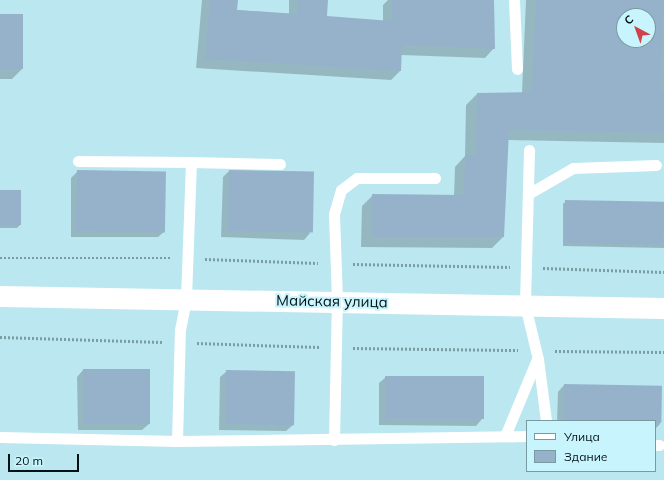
<!DOCTYPE html>
<meta charset="utf-8">
<style>
body{margin:0}
#map{position:relative;width:664px;height:480px;overflow:hidden;background:#bbe7f0;font-family:Mulish,sans-serif}
div>[style]{position:absolute}
[style*='--x']{left:calc(var(--x)*1px);top:calc(var(--y)*1px);width:calc(var(--w)*1px);rotate:calc(var(--a)*1deg)}
.shadow>*{inset:0;background:#0003}
.building>*{inset:0;background:#96b2cb;transform-origin:0 0}
.path>*{height:2.5px;margin-top:-1.25px;transform-origin:0;background:repeating-linear-gradient(90deg,#7a9ca3 0 2px,transparent 0 4px)}
.lane>*{height:11px;margin:-5.5px;padding:0 5.5px;transform-origin:5.5px;border-radius:5.5px;background:#fff}
.street>*{height:21px;margin:-10.5px;padding:0 10.5px;transform-origin:10.5px;border-radius:10.5px;background:#fff}
span{translate:-50% -50%;white-space:nowrap;text-align:center;line-height:1.15;-webkit-text-stroke:4px #c8f5fd;paint-order:stroke}
.street-label{font-size:15px;color:#031215}
.legend{position:absolute;left:526px;top:420px;width:130px;height:52px;box-sizing:border-box;background:#c8f5fd;border:1px solid #799aa0;margin:0;padding:5px 7px;list-style:none;font-size:12px;color:#031215}
.legend li{display:flex;align-items:center;gap:8px;height:20px}
.legend b{width:20px;border:1px solid #799aa0}
.north{position:absolute;left:616px;top:8px;width:40px;height:40px;box-sizing:border-box;background:#c8f5fd;border:1px solid #799aa0;border-radius:50%;rotate:319deg;font-size:11px;font-weight:700;line-height:16px;text-align:center;color:#031215}
.north::after{content:'';display:block;margin:auto;width:14px;height:18px;background:#d14149;clip-path:polygon(50% 0,100% 100%,50% 72%,0 100%)}
.scale{position:absolute;left:8px;top:454px;width:71px;height:18px;box-sizing:border-box;border:2px solid #031215;border-top:0;padding-left:5px;font-size:12px;line-height:14px;white-space:nowrap;color:#031215;-webkit-text-stroke:3px #c8f5fd;paint-order:stroke}
</style>
<div id="map">
<div class="shadow">
<div style="clip-path:polygon(202px 0,237px 0,236px 10px,289px 14px,289px 0,327px 0,326px 17px,383px 21px,383px 5px,388px 0,493px 0,494px 48px,485px 58px,401px 55px,400px 71px,391px 80px,196px 68px)"></div>
<div style="clip-path:polygon(evenodd,526px 0,664px 0,664px 143px,507px 140px,503px 237px,492px 248px,361px 247px,362px 206px,373px 195px,454px 196px,455px 167px,465px 156px,466px 105px,477px 94px,522px 93px,526px 0,624px 16px,648px 16px,648px 40px,624px 40px,624px 16px)"></div>
<div style="clip-path:polygon(0 15px,23px 68px,12px 79px,0 79px)"></div>
<div style="clip-path:polygon(78px 171px,165px 231px,158px 237px,71px 237px,71px 178px)"></div>
<div style="clip-path:polygon(229px 171px,310px 233px,304px 240px,221px 237px,223px 177px)"></div>
<div style="clip-path:polygon(0 192px,20px 225px,17px 228px,0 228px)"></div>
<div style="clip-path:polygon(566px 201px,664px 203px,664px 248px,563px 246px,563px 204px)"></div>
<div style="clip-path:polygon(83px 370px,149px 424px,142px 430px,78px 430px,77px 377px)"></div>
<div style="clip-path:polygon(227px 371px,293px 425px,286px 431px,219px 430px,220px 377px)"></div>
<div style="clip-path:polygon(386px 377px,482px 419px,476px 426px,379px 425px,379px 383px)"></div>
<div style="clip-path:polygon(564px 385px,661px 387px,660px 424px,655px 429px,655px 421px,557px 421px,558px 392px)"></div>
</div>
<div class="building">
<div style="clip-path:polygon(210px 0,238px 0,237px 10px,298px 14px,298px 0,328px 0,327px 16px,391px 21px,392px 0,494px 0,495px 49px,402px 45px,401px 71px,205px 59px)"></div>
<div style="clip-path:polygon(evenodd,536px 0,664px 0,660px 91px,664px 92px,664px 133px,509px 130px,504px 237px,372px 237px,372px 194px,464px 195px,465px 155px,476px 155px,477px 93px,532px 92px,536px 0,624px 16px,648px 16px,648px 40px,624px 40px,624px 16px)"></div>
<div style="left:0;top:14px;width:23px;height:55px"></div>
<div style="left:77px;top:170px;width:89px;height:61px;rotate:1deg"></div>
<div style="left:229px;top:170px;width:85px;height:61px;rotate:1deg"></div>
<div style="left:21px;top:190px;width:35px;height:21px;rotate:90deg"></div>
<div style="left:565px;top:200px;width:99px;height:43px;rotate:1deg"></div>
<div style="left:83px;top:369px;width:67px;height:55px"></div>
<div style="left:226px;top:370px;width:69px;height:54px;rotate:1deg"></div>
<div style="left:385px;top:376px;width:99px;height:43px"></div>
<div style="left:564px;top:384px;width:98px;height:37px;rotate:1deg"></div>
</div>
<div class="path">
<div style="--x:0;--y:258;--w:170;--a:0"></div>
<div style="--x:205;--y:259;--w:113;--a:2"></div>
<div style="--x:353;--y:264;--w:157;--a:1.1"></div>
<div style="--x:543;--y:268;--w:121;--a:1.9"></div>
<div style="--x:0;--y:337;--w:162;--a:1.8"></div>
<div style="--x:197;--y:343;--w:123;--a:1.9"></div>
<div style="--x:353;--y:348;--w:165;--a:0.7"></div>
<div style="--x:555;--y:351;--w:109;--a:0.5"></div>
</div>
<div class="lane">
<div style="--x:514;--y:0;--w:69;--a:87.5"></div>
<div style="--x:529;--y:150;--w:155;--a:91.5"></div>
<div style="--x:525;--y:305;--w:56;--a:76.5"></div>
<div style="--x:538;--y:359;--w:63;--a:82.6"></div>
<div style="--x:78;--y:161;--w:113;--a:0.5"></div>
<div style="--x:528;--y:194;--w:52;--a:-30"></div>
<div style="--x:573;--y:168;--w:83;--a:-2.1"></div>
<div style="--x:505;--y:436;--w:83;--a:-67.4"></div>
<div style="--x:0;--y:437;--w:177;--a:1.3"></div>
<div style="--x:177;--y:441;--w:350;--a:-0.8"></div>
<div style="--x:334;--y:440;--w:140;--a:-88.8"></div>
<div style="--x:337;--y:300;--w:86;--a:-92"></div>
<div style="--x:334;--y:214;--w:25;--a:-74"></div>
<div style="--x:341;--y:190;--w:20;--a:-37"></div>
<div style="--x:357;--y:178;--w:78;--a:0"></div>
<div style="--x:177;--y:441;--w:111;--a:-88.5"></div>
<div style="--x:180;--y:330;--w:33;--a:-79"></div>
<div style="--x:186;--y:298;--w:136;--a:-87.9"></div>
<div style="--x:191;--y:162;--w:89;--a:1.3"></div>
<div style="--x:655;--y:445;--w:4;--a:0"></div>
</div>
<div class="street">
<div style="--x:0;--y:296;--w:664;--a:1.04"></div>
</div>
<div class="street-label">
<span style="left:332px;top:301px;rotate:1deg">Майская улица</span>
</div>
<ul class="legend">
<li><b style="height:5px;background:#fff"></b>Улица</li>
<li><b style="height:11px;background:#96b2cb"></b>Здание</li>
</ul>
<div class="north">С</div>
<div class="scale">20 m</div>
</div>
